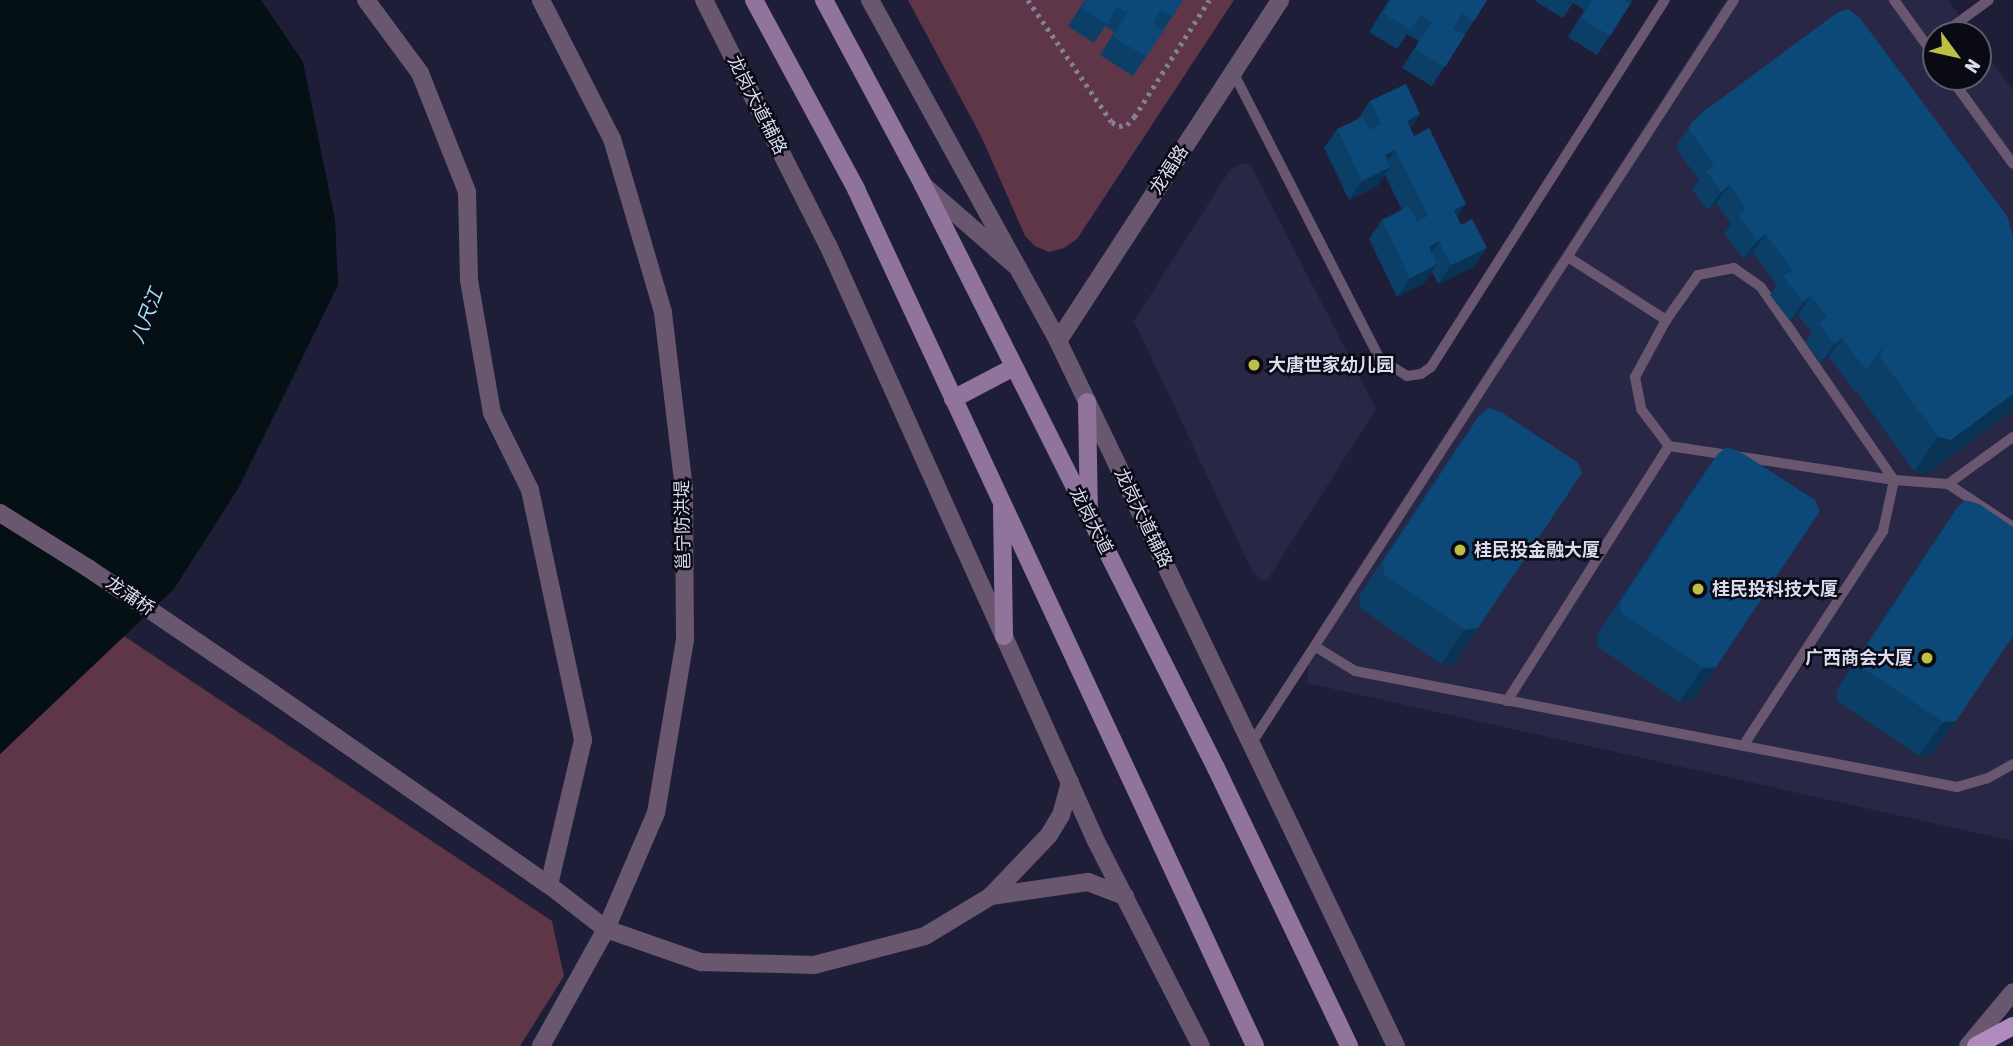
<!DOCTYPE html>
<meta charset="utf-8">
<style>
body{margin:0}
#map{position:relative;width:2013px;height:1046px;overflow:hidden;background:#1e1e38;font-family:"Asap Condensed","Noto Sans SC",sans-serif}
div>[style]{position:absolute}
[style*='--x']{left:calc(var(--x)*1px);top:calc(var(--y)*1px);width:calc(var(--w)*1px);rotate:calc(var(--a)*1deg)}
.built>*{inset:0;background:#282746}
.green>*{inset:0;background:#5f3548}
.water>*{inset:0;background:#041013}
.path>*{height:4.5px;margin-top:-2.25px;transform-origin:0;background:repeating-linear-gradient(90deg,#808096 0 3.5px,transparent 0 8.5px)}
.service>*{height:10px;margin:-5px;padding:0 5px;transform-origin:5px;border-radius:5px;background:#69576f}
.minor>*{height:18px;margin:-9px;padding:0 9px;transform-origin:9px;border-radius:9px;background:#69576f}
.tertiary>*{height:18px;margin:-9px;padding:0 9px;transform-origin:9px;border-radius:9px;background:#69576f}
.secondary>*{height:18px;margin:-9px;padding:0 9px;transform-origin:9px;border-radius:9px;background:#91749b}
.primary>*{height:18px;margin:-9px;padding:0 9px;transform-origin:9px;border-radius:9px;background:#b18bbe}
.wall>*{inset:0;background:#0b3f67}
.shaded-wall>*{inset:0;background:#093354}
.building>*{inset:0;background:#0d4978}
.dots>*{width:19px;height:19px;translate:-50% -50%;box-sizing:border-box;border:4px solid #0a0a15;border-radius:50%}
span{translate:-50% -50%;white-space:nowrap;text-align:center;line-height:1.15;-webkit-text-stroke:5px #0a0a15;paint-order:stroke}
.street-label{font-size:18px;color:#dadbed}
.poi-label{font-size:18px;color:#dadbed;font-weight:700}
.left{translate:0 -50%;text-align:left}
.right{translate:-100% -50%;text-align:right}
.water-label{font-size:19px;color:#9de8f9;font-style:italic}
.north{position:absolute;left:1922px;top:21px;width:70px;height:70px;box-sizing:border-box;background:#0a0a15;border:2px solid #5d5e6b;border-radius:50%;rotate:123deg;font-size:19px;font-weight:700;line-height:28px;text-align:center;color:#dadbed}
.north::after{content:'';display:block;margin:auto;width:24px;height:32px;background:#bdbf43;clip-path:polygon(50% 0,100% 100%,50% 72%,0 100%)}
</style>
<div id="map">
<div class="built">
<div style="clip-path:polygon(1726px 0,1948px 0,1973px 35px,1936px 35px,1936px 77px,1978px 77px,1978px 42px,2013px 91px,2013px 841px,1307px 683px,1310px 650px,1321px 625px)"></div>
<div style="clip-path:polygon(1246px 163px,1252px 167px,1376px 409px,1268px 579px,1263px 581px,1253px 573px,1134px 321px,1224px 179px,1232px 168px)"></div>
</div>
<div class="green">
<div style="clip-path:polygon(908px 0,1234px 0,1077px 239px,1064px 248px,1049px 252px,1035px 246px,1025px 236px,981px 136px)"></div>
<div style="clip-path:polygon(124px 636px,552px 921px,564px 976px,520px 1046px,0 1046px,0 754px)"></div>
</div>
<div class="water">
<div style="clip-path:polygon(0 0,261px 0,303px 62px,335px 220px,338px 285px,239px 487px,174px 589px,0 754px)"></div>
</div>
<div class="path">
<div style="--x:1028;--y:0;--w:148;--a:55.5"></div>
<div style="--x:1112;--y:122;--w:8;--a:30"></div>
<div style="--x:1119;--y:126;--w:8;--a:-7"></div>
<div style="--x:1127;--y:125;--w:11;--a:-49"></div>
<div style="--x:1134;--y:117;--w:139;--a:-57.3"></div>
</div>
<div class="service">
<div style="--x:1894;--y:0;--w:72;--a:54.1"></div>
<div style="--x:1941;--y:35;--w:59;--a:-36.1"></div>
<div style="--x:1233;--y:72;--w:322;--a:62.9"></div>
<div style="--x:1380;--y:359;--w:32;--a:32"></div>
<div style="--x:1407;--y:376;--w:14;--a:-8"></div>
<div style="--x:1421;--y:374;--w:12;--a:-35"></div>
<div style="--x:1431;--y:367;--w:435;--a:-57.5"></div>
<div style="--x:1950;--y:77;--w:107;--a:54.1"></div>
<div style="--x:1568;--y:257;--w:117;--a:32.7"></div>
<div style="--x:1666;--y:320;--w:65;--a:118.5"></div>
<div style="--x:1635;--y:377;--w:33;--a:79"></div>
<div style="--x:1641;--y:409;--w:46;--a:52.9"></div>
<div style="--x:1669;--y:446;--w:228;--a:8.6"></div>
<div style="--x:1894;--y:480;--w:234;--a:-124.6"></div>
<div style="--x:1761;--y:287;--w:33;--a:-145"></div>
<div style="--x:1734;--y:268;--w:37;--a:169"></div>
<div style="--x:1698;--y:275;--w:55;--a:125.4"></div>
<div style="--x:1948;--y:484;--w:80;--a:-35.9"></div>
<div style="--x:1316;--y:647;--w:46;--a:31.6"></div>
<div style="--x:1355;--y:671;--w:613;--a:10.91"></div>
<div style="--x:1957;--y:787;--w:32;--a:-16"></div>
<div style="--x:1988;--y:778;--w:29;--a:-29"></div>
<div style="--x:1507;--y:701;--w:302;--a:-57.6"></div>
<div style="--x:1251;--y:744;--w:887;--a:-57.01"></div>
<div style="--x:1743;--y:746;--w:257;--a:-56.9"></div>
<div style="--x:1883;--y:531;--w:52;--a:-77.8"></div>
<div style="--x:1894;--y:480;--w:54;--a:4.2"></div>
<div style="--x:1948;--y:484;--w:78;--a:33.5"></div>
</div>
<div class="minor">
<div style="--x:366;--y:0;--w:91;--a:53.5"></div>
<div style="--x:420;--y:73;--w:128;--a:68.4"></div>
<div style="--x:467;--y:192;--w:88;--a:88.7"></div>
<div style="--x:469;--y:280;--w:135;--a:80.2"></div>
<div style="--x:492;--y:413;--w:86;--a:63.7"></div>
<div style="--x:530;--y:490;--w:256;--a:78"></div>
<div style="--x:583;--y:740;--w:149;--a:103.2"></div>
<div style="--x:704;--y:0;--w:275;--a:63.2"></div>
<div style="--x:828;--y:245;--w:653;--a:65.79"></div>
<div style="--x:1096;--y:841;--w:230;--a:62.9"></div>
<div style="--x:870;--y:0;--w:389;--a:61.1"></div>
<div style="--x:1058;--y:341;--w:782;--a:64.39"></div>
<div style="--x:1058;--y:341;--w:407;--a:-56.9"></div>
<div style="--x:0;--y:513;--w:104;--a:32"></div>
<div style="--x:88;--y:568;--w:205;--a:34.1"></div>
<div style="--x:258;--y:683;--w:354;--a:34.8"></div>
<div style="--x:549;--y:885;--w:72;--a:37.7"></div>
<div style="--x:606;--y:929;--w:101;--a:19.2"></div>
<div style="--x:701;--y:962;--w:113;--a:1.5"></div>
<div style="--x:814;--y:965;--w:115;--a:-14.6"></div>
<div style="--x:925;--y:936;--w:77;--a:-31.2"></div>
<div style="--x:1070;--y:782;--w:34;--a:105"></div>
<div style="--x:1061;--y:815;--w:23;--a:121"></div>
<div style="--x:1049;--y:835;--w:84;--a:133.6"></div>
<div style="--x:991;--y:896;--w:98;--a:-8.2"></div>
<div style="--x:1088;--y:882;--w:40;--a:21"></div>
<div style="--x:541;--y:1046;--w:134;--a:-60.9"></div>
<div style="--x:606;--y:929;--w:126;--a:-66.7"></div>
<div style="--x:656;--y:813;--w:176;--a:-80.5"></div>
<div style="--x:685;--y:639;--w:150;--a:-90.4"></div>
<div style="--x:684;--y:489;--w:178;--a:-96.8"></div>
<div style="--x:663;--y:312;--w:180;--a:-106.4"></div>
<div style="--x:612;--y:139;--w:156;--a:-117.1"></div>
<div style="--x:1968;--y:1046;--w:70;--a:-50.2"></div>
</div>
<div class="tertiary">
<div style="--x:923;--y:185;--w:126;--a:41.1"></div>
</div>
<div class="secondary">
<div style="--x:754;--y:0;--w:215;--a:61.6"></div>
<div style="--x:856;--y:189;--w:945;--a:65.03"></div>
<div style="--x:824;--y:0;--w:210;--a:61.8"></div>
<div style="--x:923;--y:185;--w:652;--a:63.32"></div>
<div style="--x:1216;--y:768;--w:308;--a:64.4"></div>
<div style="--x:953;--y:399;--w:67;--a:-27.7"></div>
<div style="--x:1087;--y:402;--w:113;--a:89"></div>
<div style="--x:1002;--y:508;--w:128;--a:89.1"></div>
</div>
<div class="primary">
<div style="--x:1976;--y:1046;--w:42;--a:-28.4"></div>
</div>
<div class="wall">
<div style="clip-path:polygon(1085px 0,1183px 0,1133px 76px,1100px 55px,1114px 32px,1105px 26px,1094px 43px,1068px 26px)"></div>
<div style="clip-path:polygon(1389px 0,1487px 0,1432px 86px,1402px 68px,1419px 41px,1407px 34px,1397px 49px,1369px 32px)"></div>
<div style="clip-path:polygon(1536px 0,1633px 0,1597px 55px,1568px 37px,1584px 10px,1573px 3px,1563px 18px,1535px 1px)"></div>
<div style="clip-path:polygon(1370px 101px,1420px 114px,1410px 128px,1457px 217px,1474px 267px,1438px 284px,1432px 272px,1424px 283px,1397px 297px,1369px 239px,1382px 220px,1402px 210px,1385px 175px,1377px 186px,1349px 200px,1324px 148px,1337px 129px,1358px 119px)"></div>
<div style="clip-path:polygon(1690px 125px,2013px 236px,2013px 410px,1927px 474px,1914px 471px,1857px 392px,1856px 393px,1829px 357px,1821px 363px,1805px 342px,1812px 333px,1798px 315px,1790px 321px,1770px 295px,1777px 285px,1753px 253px,1744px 259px,1724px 234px,1731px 224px,1716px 203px,1708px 210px,1692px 190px,1699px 180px,1677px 150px,1677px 144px)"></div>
<div style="clip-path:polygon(1479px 416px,1478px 628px,1455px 663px,1441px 664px,1360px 608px,1359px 596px,1455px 450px)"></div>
<div style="clip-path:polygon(1717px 455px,1716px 667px,1692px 701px,1679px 702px,1598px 647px,1597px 635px,1693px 489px)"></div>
<div style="clip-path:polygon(1957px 508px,1956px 721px,1932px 755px,1919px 756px,1837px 701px,1837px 689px,1933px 543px)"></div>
</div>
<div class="shaded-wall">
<div style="clip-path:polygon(1420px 114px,1407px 132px,1407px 121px)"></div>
<div style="clip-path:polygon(1395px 150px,1382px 169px,1385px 155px)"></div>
<div style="clip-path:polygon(1390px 167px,1377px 186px,1349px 200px,1362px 181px)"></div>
<div style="clip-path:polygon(1730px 185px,1716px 203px,1708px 210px,1721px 192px)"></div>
<div style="clip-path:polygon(1466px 204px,1453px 223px,1454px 210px)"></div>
<div style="clip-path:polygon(1766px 234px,1753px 253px,1744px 259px,1757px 241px)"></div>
<div style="clip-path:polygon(1439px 241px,1426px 260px,1429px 247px)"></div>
<div style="clip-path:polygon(1487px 248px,1474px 267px,1438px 284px,1451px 265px)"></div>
<div style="clip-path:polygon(1437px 264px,1424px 283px,1397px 297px,1410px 278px)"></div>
<div style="clip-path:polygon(1811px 296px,1798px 315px,1790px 321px,1803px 302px)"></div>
<div style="clip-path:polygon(1842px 338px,1829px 357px,1821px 363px,1835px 344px)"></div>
<div style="clip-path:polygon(2013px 394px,2013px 410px,1927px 474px,1914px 471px,1938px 437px)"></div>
<div style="clip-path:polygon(1478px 628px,1455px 663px,1441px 664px,1465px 630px)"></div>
<div style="clip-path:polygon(1716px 667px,1692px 701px,1679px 702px,1703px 668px)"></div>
<div style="clip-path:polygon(1956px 721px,1932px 755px,1919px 756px,1943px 722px)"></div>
</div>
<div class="building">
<div style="clip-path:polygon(1086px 0,1183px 0,1173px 16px,1161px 9px,1153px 23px,1164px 30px,1146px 57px,1113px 36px,1127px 13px,1117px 7px,1107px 24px,1081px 8px)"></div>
<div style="clip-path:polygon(1391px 0,1487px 0,1474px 21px,1463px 13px,1453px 28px,1465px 35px,1445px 67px,1415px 49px,1432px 22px,1420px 15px,1410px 30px,1383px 13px)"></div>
<div style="clip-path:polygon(1592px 0,1624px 0,1630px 4px,1610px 36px,1581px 18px)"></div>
<div style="clip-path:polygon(1849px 9px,1860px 18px,2007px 216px,2013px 236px,2013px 248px,1890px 340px,1884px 345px,1866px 370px,1842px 338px,1835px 344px,1819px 324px,1827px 317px,1811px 296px,1803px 302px,1783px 276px,1792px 270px,1766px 234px,1757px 241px,1738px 215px,1746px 208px,1730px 185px,1721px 192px,1706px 171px,1714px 165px,1690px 131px,1690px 125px,1699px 115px,1838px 12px)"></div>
<div style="clip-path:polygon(1406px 84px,1420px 114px,1407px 121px,1414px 136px,1429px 128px,1466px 204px,1454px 210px,1461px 225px,1472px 219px,1487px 248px,1451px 265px,1439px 241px,1429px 247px,1437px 264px,1410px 278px,1382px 220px,1409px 206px,1417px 222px,1428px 216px,1395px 150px,1385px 155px,1390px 167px,1362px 181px,1337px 129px,1363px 117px,1370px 130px,1381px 124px,1370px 101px)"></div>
<div style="clip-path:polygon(2013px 248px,2013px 394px,1951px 440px,1938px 437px,1880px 357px,1884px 345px)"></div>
<div style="clip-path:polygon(1488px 408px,1501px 412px,1577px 462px,1582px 473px,1478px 628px,1465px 630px,1384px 574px,1383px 562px,1479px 416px)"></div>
<div style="clip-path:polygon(1726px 447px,1739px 451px,1815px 500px,1820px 511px,1716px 667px,1703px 668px,1621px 613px,1621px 601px,1717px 455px)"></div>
<div style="clip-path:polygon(1965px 500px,1979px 504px,2013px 527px,2013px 636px,1956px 721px,1943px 722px,1861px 667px,1861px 655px,1957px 508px)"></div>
</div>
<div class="dots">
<div style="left:1254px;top:365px;background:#bdbf43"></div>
<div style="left:1460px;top:550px;background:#bdbf43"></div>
<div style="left:1698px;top:589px;background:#bdbf43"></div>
<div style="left:1927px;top:658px;background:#bdbf43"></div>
</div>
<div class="street-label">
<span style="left:757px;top:105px;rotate:63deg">龙岗大道辅路</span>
<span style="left:1169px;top:170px;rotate:-57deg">龙福路</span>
<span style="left:1143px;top:518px;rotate:64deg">龙岗大道辅路</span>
<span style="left:1091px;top:521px;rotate:63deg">龙岗大道</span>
<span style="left:683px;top:525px;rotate:-91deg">邕宁防洪堤</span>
<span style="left:130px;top:596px;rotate:34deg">龙蒲桥</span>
</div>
<div class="poi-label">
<span class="left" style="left:1268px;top:365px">大唐世家幼儿园</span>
<span class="left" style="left:1474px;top:550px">桂民投金融大厦</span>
<span class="left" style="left:1712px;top:589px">桂民投科技大厦</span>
<span class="right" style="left:1913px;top:658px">广西商会大厦</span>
</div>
<div class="water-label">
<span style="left:147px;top:316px;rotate:-69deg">八尺江</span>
</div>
<div class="north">N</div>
</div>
